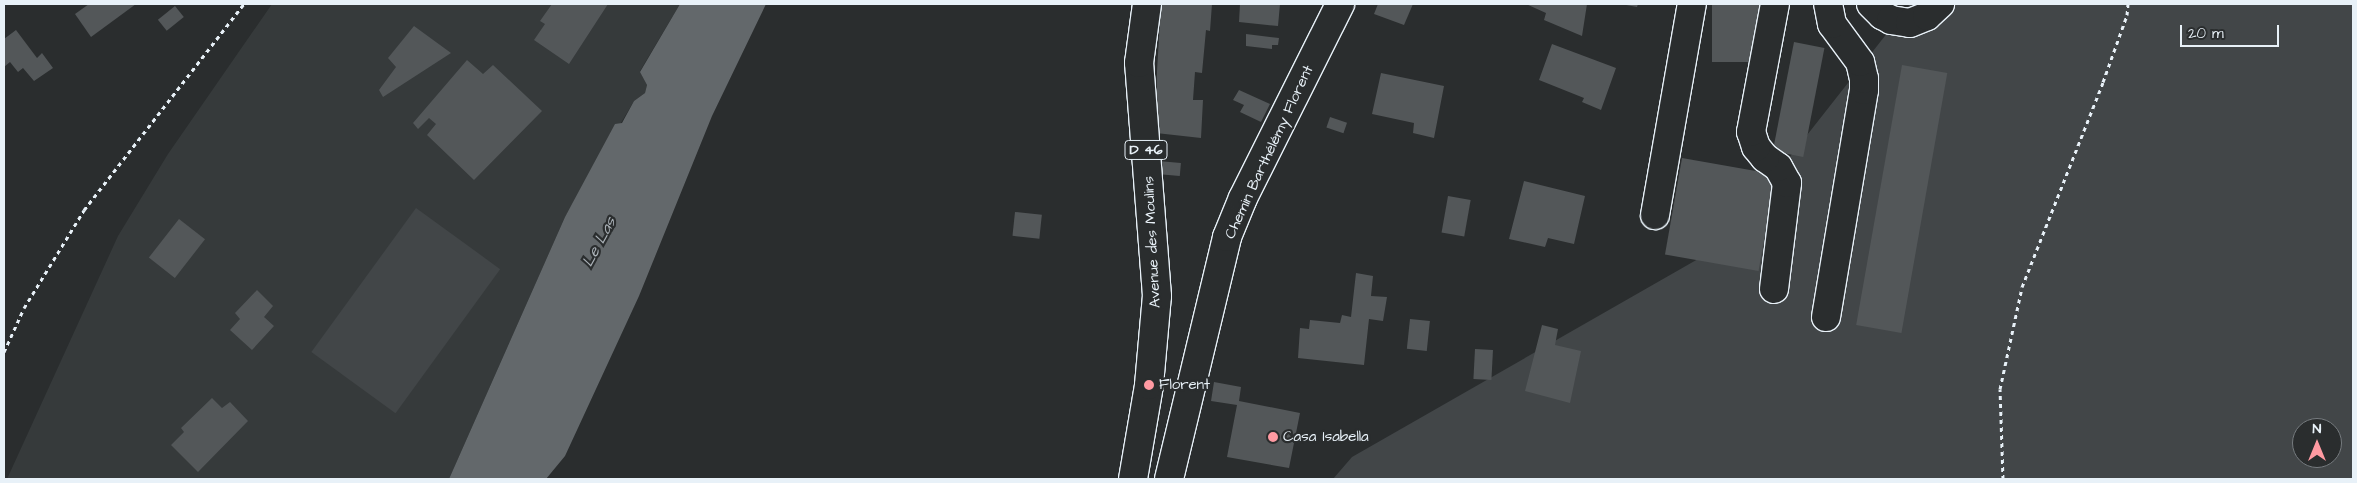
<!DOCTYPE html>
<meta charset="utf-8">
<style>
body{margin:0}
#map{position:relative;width:2357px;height:483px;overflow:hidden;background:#2a2d2e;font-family:"Architects Daughter",sans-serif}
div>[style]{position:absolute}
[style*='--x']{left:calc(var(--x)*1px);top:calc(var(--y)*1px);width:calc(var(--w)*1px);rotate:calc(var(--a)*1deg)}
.built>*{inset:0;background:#363a3b}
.green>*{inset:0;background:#424648;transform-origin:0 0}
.water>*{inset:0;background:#63686b}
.building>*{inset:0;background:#535759;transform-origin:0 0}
.path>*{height:3px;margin-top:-1.5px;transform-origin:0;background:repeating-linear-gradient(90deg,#e8f1f8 0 4px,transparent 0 8px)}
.roads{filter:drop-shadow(1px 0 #e8f1f8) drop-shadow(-1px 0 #e8f1f8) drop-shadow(0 1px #e8f1f8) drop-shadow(0 -1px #e8f1f8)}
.minor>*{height:28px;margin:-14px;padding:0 14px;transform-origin:14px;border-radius:14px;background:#2a2d2e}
.major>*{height:28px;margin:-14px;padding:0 14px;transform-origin:14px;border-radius:14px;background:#2a2d2e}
.dots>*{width:14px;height:14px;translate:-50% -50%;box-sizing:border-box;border:2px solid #2a2d2e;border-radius:50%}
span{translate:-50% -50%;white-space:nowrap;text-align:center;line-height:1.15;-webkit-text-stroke:4.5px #2a2d2e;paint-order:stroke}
.shield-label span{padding:1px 4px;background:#2a2d2e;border:1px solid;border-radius:4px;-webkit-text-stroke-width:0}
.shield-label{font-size:14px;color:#e8f1f8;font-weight:700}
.street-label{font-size:15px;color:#e8f1f8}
.poi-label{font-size:15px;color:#e8f1f8}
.left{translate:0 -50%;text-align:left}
.water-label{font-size:16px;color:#acb3b9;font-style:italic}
.frame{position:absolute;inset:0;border:5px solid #e8f1f8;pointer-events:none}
.north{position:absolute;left:2292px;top:418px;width:50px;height:50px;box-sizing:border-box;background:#2a2d2e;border:1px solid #767b7f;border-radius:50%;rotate:0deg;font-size:14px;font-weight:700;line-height:20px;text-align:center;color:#e8f1f8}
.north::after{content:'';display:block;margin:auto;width:18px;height:22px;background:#ff9aa2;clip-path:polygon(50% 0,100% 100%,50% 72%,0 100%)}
.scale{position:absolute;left:2180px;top:25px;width:99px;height:22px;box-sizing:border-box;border:2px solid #e8f1f8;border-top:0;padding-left:6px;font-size:15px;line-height:18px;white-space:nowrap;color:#e8f1f8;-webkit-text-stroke:4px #2a2d2e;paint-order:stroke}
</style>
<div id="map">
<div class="built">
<div style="clip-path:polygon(272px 4px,680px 4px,640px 71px,647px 85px,645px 93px,634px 101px,565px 217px,449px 479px,7px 479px,118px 236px,168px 154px)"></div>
</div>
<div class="green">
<div style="clip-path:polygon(evenodd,1910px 4px,2353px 4px,2353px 479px,1333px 479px,1352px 457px,1719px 247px,1910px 4px,2302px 428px,2332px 428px,2332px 458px,2302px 458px,2302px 428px)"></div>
<div style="left:416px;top:208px;width:104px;height:178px;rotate:36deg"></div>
</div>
<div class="water">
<div style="clip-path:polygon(680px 4px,766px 4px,712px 116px,639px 296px,565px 456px,546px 479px,449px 479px,565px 217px,615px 124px,622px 123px,634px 101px,645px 93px,647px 85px,640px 72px)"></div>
</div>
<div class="building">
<div style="clip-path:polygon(89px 4px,136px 4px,91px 37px,75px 14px)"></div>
<div style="clip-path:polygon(552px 4px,608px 4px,569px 64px,534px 40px,545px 24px,540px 21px)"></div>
<div style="clip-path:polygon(1161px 4px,1212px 4px,1210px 31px,1206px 30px,1202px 73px,1195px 72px,1193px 100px,1203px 100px,1201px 138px,1156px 133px,1157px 71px)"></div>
<div style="clip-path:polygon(1240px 4px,1280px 4px,1278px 26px,1239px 22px)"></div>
<div style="clip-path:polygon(1378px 4px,1413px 4px,1404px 25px,1374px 14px)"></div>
<div style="clip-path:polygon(1526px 4px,1587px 4px,1582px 36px,1544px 20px,1546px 13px)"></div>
<div style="clip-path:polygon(1621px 4px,1638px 4px,1637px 7px)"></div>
<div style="left:1712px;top:4px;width:48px;height:58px"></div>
<div style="left:175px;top:6px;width:14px;height:22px;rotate:51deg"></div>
<div style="clip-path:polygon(414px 26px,451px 53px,383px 97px,379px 90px,396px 67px,388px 58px)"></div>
<div style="clip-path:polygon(16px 30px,37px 58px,42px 53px,53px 68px,34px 81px,23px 68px,18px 72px,10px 62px,4px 67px,4px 39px)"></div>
<div style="clip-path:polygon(1246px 34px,1279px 38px,1278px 45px,1272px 45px,1272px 49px,1246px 46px)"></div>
<div style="left:1794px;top:42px;width:31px;height:111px;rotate:11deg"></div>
<div style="clip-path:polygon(1552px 44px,1616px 68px,1601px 110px,1582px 102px,1584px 98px,1539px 80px)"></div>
<div style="clip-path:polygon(467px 60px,483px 74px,493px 65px,542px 111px,474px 180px,427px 135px,436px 124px,429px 118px,418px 129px,413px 123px)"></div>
<div style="left:1902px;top:65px;width:46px;height:264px;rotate:10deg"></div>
<div style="clip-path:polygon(1381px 73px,1444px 86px,1434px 138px,1413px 133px,1414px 123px,1372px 114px)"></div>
<div style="clip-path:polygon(1239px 90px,1270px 104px,1261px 122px,1240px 112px,1244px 105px,1233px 100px)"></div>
<div style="left:1330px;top:117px;width:18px;height:11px;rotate:19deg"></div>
<div style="left:1682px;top:158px;width:95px;height:98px;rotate:10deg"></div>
<div style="left:1158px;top:161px;width:23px;height:13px;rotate:5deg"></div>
<div style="clip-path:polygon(1524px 181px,1585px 196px,1574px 244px,1548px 238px,1545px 247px,1509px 239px)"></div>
<div style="left:1448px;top:196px;width:23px;height:37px;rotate:10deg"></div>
<div style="left:1015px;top:212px;width:27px;height:24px;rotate:6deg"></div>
<div style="left:179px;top:219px;width:33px;height:49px;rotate:38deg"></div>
<div style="clip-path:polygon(1356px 273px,1373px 276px,1371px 296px,1387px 297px,1383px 321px,1369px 319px,1364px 365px,1298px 358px,1300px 328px,1309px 329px,1310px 320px,1340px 323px,1342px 315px,1351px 317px)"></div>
<div style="clip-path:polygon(257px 290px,273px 306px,264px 317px,274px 326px,252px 350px,230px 330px,240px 319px,235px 313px)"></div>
<div style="left:1410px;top:319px;width:20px;height:30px;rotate:6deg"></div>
<div style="clip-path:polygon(1542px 325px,1558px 329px,1555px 345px,1581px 351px,1570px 403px,1525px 391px)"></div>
<div style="left:1475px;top:349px;width:18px;height:30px;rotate:3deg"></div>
<div style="clip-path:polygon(1214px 382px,1241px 387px,1239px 401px,1300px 413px,1289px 468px,1227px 457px,1237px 405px,1211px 401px)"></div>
<div style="clip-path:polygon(212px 398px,222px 408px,230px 402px,248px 421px,198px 472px,171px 445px,184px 432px,181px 428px)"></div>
</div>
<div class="path">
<div style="--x:4;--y:352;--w:48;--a:-65.6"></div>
<div style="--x:24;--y:308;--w:115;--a:-58.5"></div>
<div style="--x:84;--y:210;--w:261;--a:-52.2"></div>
<div style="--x:2003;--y:479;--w:90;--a:-91.9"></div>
<div style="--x:2000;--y:389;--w:104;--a:-77.8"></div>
<div style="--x:2022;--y:287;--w:220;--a:-68.4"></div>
<div style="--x:2103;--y:82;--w:71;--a:-70.3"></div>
<div style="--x:2127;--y:15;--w:11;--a:-85"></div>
</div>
<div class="roads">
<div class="minor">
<div style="--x:1871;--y:4;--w:16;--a:45"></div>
<div style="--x:1882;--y:15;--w:10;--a:29"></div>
<div style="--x:1891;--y:20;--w:19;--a:9"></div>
<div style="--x:1910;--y:23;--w:18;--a:-22"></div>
<div style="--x:1927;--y:16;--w:18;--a:-43"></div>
<div style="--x:1655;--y:215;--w:214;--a:-80.1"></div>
<div style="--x:1774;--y:289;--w:107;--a:-83"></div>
<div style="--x:1787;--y:183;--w:18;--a:-119"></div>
<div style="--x:1778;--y:167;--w:16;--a:-145"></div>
<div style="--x:1765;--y:158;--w:14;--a:-129"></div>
<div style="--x:1756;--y:147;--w:16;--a:-108"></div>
<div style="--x:1751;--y:132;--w:130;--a:-79.4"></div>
<div style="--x:1826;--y:317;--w:230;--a:-80.5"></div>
<div style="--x:1864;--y:90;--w:11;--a:-90"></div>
<div style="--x:1864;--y:79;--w:17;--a:-103"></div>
<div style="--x:1860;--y:62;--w:47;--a:-126.4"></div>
<div style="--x:1832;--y:24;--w:20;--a:-101"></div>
<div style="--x:1169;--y:479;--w:249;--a:-76.5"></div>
<div style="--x:1227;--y:237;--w:42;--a:-67.7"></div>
<div style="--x:1243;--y:198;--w:217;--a:-63.4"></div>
</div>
<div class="major">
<div style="--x:1133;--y:479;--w:95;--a:-80.3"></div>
<div style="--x:1149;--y:385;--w:89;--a:-84.9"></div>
<div style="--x:1157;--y:296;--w:234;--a:-94.4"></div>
<div style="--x:1139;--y:63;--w:60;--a:-82.3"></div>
</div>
</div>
<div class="dots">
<div style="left:1149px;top:385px;background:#ff9aa2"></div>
<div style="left:1273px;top:437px;background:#ff9aa2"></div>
</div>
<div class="shield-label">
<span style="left:1146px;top:150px">D 46</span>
</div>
<div class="street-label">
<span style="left:1269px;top:152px;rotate:-65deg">Chemin Barthélémy Florent</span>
<span style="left:1152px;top:242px;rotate:-93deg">Avenue des Moulins</span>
</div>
<div class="poi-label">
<span class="left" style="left:1159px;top:385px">Florent</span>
<span class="left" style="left:1283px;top:437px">Casa Isabella</span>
</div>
<div class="water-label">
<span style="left:599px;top:242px;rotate:-62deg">Le Las</span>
</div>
<div class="frame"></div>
<div class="north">N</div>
<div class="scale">20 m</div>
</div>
